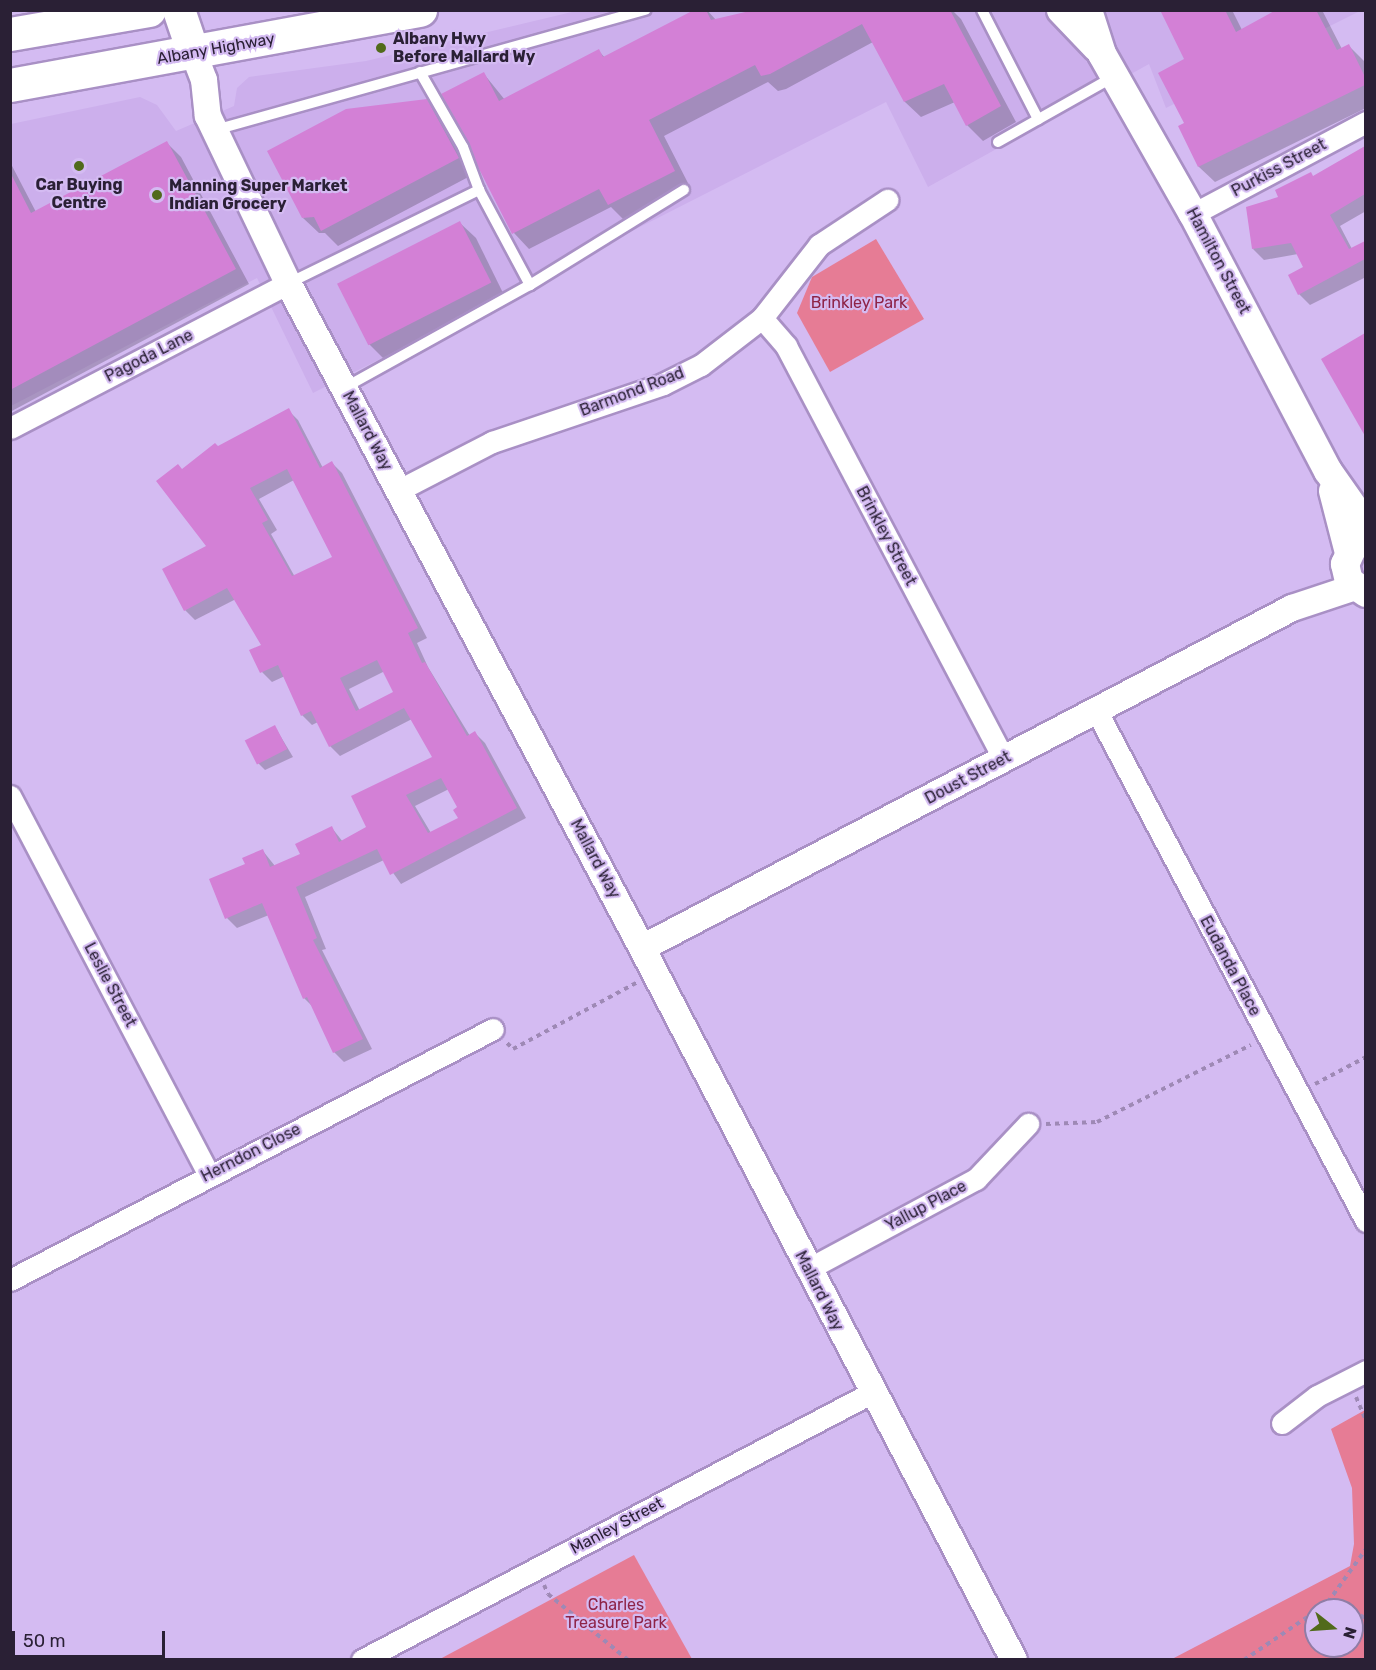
<!DOCTYPE html>
<style>
body{margin:0}
#map{position:relative;width:1376px;height:1670px;overflow:hidden;background:#d4bbf2;font-family:Rubik,sans-serif}
div>[style]{position:absolute}
[style*='--x']{left:calc(var(--x)*1px);top:calc(var(--y)*1px);width:calc(var(--w)*1px);rotate:calc(var(--a)*1deg)}
.built>*{inset:0;background:#ccafec}
.green>*{inset:0;background:#e67c95}
.shadow>*{inset:0;background:#0003}
.building>*{inset:0;background:#d380d6;transform-origin:0 0}
.path>*{height:4px;margin-top:-2px;transform-origin:0;background:repeating-linear-gradient(90deg,#9e89b5 0 4.5px,transparent 0 9px)}
.roads{filter:drop-shadow(2px 0 #a990c5) drop-shadow(-2px 0 #a990c5) drop-shadow(0 2px #a990c5) drop-shadow(0 -2px #a990c5)}
.service>*{height:10px;margin:-5px;padding:0 5px;transform-origin:5px;border-radius:5px;background:#fff}
.minor>*{height:21px;margin:-10.5px;padding:0 10.5px;transform-origin:10.5px;border-radius:10.5px;background:#fff}
.tertiary>*{height:26px;margin:-13px;padding:0 13px;transform-origin:13px;border-radius:13px;background:#fff}
.secondary>*{height:28px;margin:-14px;padding:0 14px;transform-origin:14px;border-radius:14px;background:#fff}
.primary>*{height:32px;margin:-16px;padding:0 16px;transform-origin:16px;border-radius:16px;background:#fff}
.trunk>*{height:33px;margin:-16.5px;padding:0 16.5px;transform-origin:16.5px;border-radius:16.5px;background:#fff}
.dots>*{width:16px;height:16px;translate:-50% -50%;box-sizing:border-box;border:3px solid #d4bbf2;border-radius:50%}
span{translate:-50% -50%;white-space:nowrap;text-align:center;line-height:1.15;-webkit-text-stroke:4.5px #d4bbf2;paint-order:stroke}
.poi-label{font-size:16px;color:#2a2035;font-weight:700}
.left{translate:0 -50%;text-align:left}
.street-label{font-size:16px;color:#2a2035}
.park-label{font-size:16px;color:#8e2347}
.frame{position:absolute;inset:0;border:12px solid #2a2035;pointer-events:none}
.north{position:absolute;left:1304px;top:1598px;width:60px;height:60px;box-sizing:border-box;background:#d4bbf2;border:2px solid #907da6;border-radius:50%;rotate:107deg;font-size:16px;font-weight:700;line-height:24px;text-align:center;color:#2a2035}
.north::after{content:'';display:block;margin:auto;width:21px;height:27px;background:#516a1b;clip-path:polygon(50% 0,100% 100%,50% 72%,0 100%)}
.scale{position:absolute;left:12px;top:1631px;width:153px;height:27px;box-sizing:border-box;border:3px solid #2a2035;border-top:0;padding-left:8px;font-size:18px;line-height:21px;white-space:nowrap;color:#2a2035;-webkit-text-stroke:4px #d4bbf2;paint-order:stroke}
</style>
<div id="map">
<div class="built">
<div style="clip-path:polygon(576px 11px,1360px 11px,1166px 108px,1149px 64px,928px 187px,886px 102px,313px 393px,257px 278px,11px 406px,11px 124px,140px 97px,157px 105px,176px 131px,234px 106px,237px 88px,249px 77px,366px 61px)"></div>
</div>
<div class="green">
<div style="clip-path:polygon(876px 239px,924px 319px,830px 372px,797px 313px,812px 277px)"></div>
<div style="clip-path:polygon(evenodd,1365px 1410px,1365px 1659px,1172px 1659px,1350px 1566px,1354px 1544px,1352px 1488px,1331px 1429px,1365px 1410px,1316px 1610px,1352px 1610px,1352px 1646px,1316px 1646px,1316px 1610px)"></div>
<div style="clip-path:polygon(634px 1555px,692px 1659px,440px 1659px)"></div>
</div>
<div class="shadow">
<div style="clip-path:polygon(697px 10px,707px 10px,716px 20px,761px 10px,952px 10px,961px 19px,1016px 122px,983px 141px,967px 125px,955px 102px,921px 117px,905px 102px,873px 42px,786px 89px,778px 91px,768px 82px,664px 136px,690px 187px,624px 220px,611px 207px,529px 249px,514px 233px,484px 74px,505px 100px,599px 51px,605px 58px)"></div>
<div style="clip-path:polygon(1162px 10px,1232px 10px,1242px 30px,1279px 10px,1322px 10px,1342px 49px,1349px 46px,1366px 63px,1366px 108px,1215px 182px,1199px 167px,1180px 127px,1186px 124px,1186px 60px)"></div>
<div style="clip-path:polygon(427px 101px,442px 117px,474px 174px,338px 246px,325px 233px,319px 233px,303px 218px)"></div>
<div style="clip-path:polygon(167px 143px,181px 157px,249px 284px,10px 412px,10px 162px,36px 212px)"></div>
<div style="clip-path:polygon(1366px 148px,1366px 211px,1340px 226px,1352px 249px,1366px 242px,1366px 277px,1310px 305px,1299px 294px,1305px 268px,1298px 254px,1264px 260px,1253px 249px,1280px 198px)"></div>
<div style="clip-path:polygon(460px 223px,476px 238px,506px 299px,385px 360px,369px 344px)"></div>
<div style="clip-path:polygon(1366px 335px,1366px 433px,1323px 359px)"></div>
<div style="clip-path:polygon(evenodd,288px 410px,298px 420px,323px 468px,332px 463px,342px 473px,427px 638px,417px 643px,428px 667px,470px 736px,475px 733px,485px 743px,526px 818px,401px 884px,384px 860px,305px 897px,326px 949px,322px 950px,372px 1049px,344px 1062px,334px 1052px,313px 1007px,304px 998px,269px 915px,237px 928px,227px 918px,247px 865px,263px 851px,275px 866px,302px 855px,332px 828px,343px 842px,368px 827px,434px 758px,412px 719px,340px 756px,330px 746px,318px 722px,312px 725px,302px 715px,285px 676px,272px 682px,262px 672px,263px 645px,236px 599px,195px 620px,185px 610px,208px 546px,182px 470px,288px 410px,294px 480px,334px 557px,295px 577px,271px 534px,277px 530px,259px 499px,294px 480px,288px 410px,385px 671px,395px 693px,360px 711px,349px 689px,385px 671px,288px 410px,449px 789px,459px 808px,460px 819px,431px 833px,415px 806px,449px 789px)"></div>
<div style="clip-path:polygon(275px 727px,293px 757px,265px 770px,258px 763px)"></div>
</div>
<div class="building">
<div style="clip-path:polygon(694px 10px,706px 10px,711px 20px,754px 10px,950px 10px,1001px 106px,966px 126px,944px 84px,904px 102px,862px 24px,770px 74px,761px 76px,755px 65px,649px 120px,675px 171px,608px 205px,599px 189px,512px 234px,441px 94px,484px 72px,499px 101px,599px 49px,603px 57px)"></div>
<div style="clip-path:polygon(1160px 10px,1225px 10px,1236px 32px,1276px 10px,1316px 10px,1337px 50px,1349px 44px,1365px 77px,1365px 85px,1198px 167px,1178px 126px,1184px 123px,1158px 73px,1184px 59px)"></div>
<div style="clip-path:polygon(427px 99px,459px 158px,321px 231px,314px 217px,302px 218px,267px 151px,346px 109px)"></div>
<div style="clip-path:polygon(167px 141px,236px 269px,10px 390px,10px 172px,31px 213px)"></div>
<div style="clip-path:polygon(1365px 146px,1365px 194px,1330px 215px,1349px 249px,1365px 241px,1365px 259px,1298px 295px,1288px 275px,1303px 267px,1291px 243px,1252px 249px,1246px 207px,1278px 197px,1275px 190px,1311px 172px,1313px 176px)"></div>
<div style="left:460px;top:221px;width:69px;height:138px;rotate:63deg"></div>
<div style="clip-path:polygon(1365px 333px,1365px 436px,1321px 359px)"></div>
<div style="clip-path:polygon(evenodd,289px 408px,320px 468px,332px 461px,418px 628px,408px 633px,422px 663px,425px 662px,467px 736px,475px 731px,517px 808px,390px 875px,377px 849px,296px 887px,317px 938px,313px 940px,363px 1039px,333px 1053px,307px 997px,303px 999px,262px 903px,225px 919px,209px 879px,245px 864px,242px 858px,263px 849px,270px 867px,300px 854px,295px 844px,332px 826px,339px 842px,366px 827px,351px 796px,432px 757px,404px 708px,329px 747px,311px 711px,301px 716px,278px 665px,260px 673px,249px 650px,261px 645px,227px 588px,184px 611px,162px 569px,206px 546px,156px 481px,178px 464px,182px 469px,215px 443px,218px 446px,289px 408px,287px 469px,332px 557px,292px 576px,262px 523px,268px 520px,250px 488px,287px 469px,289px 408px,377px 660px,393px 692px,356px 711px,340px 678px,377px 660px,289px 408px,441px 778px,457px 807px,453px 810px,458px 818px,428px 833px,406px 795px,441px 778px)"></div>
<div style="left:275px;top:725px;width:27px;height:34px;rotate:63deg"></div>
</div>
<div class="path">
<div style="--x:507;--y:1043;--w:8;--a:45"></div>
<div style="--x:513;--y:1049;--w:140;--a:-28.2"></div>
<div style="--x:1315;--y:1084;--w:58;--a:-27.9"></div>
<div style="--x:1046;--y:1124;--w:51;--a:-2.2"></div>
<div style="--x:1097;--y:1122;--w:172;--a:-26.6"></div>
<div style="--x:1356;--y:1397;--w:26;--a:67"></div>
<div style="--x:544;--y:1585;--w:10;--a:66"></div>
<div style="--x:548;--y:1594;--w:104;--a:39.5"></div>
<div style="--x:1328;--y:1602;--w:21;--a:23"></div>
<div style="--x:1317;--y:1610;--w:14;--a:-36"></div>
<div style="--x:1328;--y:1602;--w:65;--a:-54.4"></div>
<div style="--x:1352;--y:1612;--w:15;--a:23"></div>
<div style="--x:1244;--y:1660;--w:87;--a:-34.2"></div>
</div>
<div class="roads">
<div class="service">
<div style="--x:982;--y:10;--w:123;--a:62.8"></div>
<div style="--x:420;--y:72;--w:86;--a:60.2"></div>
<div style="--x:463;--y:147;--w:46;--a:69.6"></div>
<div style="--x:479;--y:190;--w:108;--a:61.8"></div>
<div style="--x:215;--y:130;--w:447;--a:-15.6"></div>
<div style="--x:998;--y:142;--w:134;--a:-29.4"></div>
<div style="--x:289;--y:283;--w:212;--a:-26.1"></div>
<div style="--x:344;--y:388;--w:213;--a:-29"></div>
<div style="--x:530;--y:285;--w:181;--a:-31.7"></div>
</div>
<div class="minor">
<div style="--x:1193;--y:214;--w:196;--a:-28"></div>
<div style="--x:762;--y:318;--w:37;--a:49"></div>
<div style="--x:786;--y:346;--w:467;--a:62.2"></div>
<div style="--x:10;--y:428;--w:314;--a:-27.5"></div>
<div style="--x:399;--y:490;--w:105;--a:-27.3"></div>
<div style="--x:492;--y:442;--w:181;--a:-18.7"></div>
<div style="--x:663;--y:384;--w:42;--a:-26.6"></div>
<div style="--x:701;--y:365;--w:77;--a:-37.6"></div>
<div style="--x:762;--y:318;--w:93;--a:-52"></div>
<div style="--x:819;--y:245;--w:82;--a:-33.5"></div>
<div style="--x:1096;--y:710;--w:578;--a:62.15"></div>
<div style="--x:10;--y:796;--w:428;--a:62.3"></div>
<div style="--x:808;--y:1269;--w:191;--a:-28.2"></div>
<div style="--x:976;--y:1179;--w:76;--a:-46.6"></div>
<div style="--x:10;--y:1280;--w:544;--a:-27.46"></div>
<div style="--x:1282;--y:1423;--w:44;--a:-37.6"></div>
<div style="--x:1317;--y:1396;--w:55;--a:-27"></div>
<div style="--x:362;--y:1660;--w:575;--a:-27.68"></div>
</div>
<div class="tertiary">
<div style="--x:194;--y:54;--w:28;--a:69"></div>
<div style="--x:204;--y:80;--w:36;--a:84"></div>
<div style="--x:208;--y:116;--w:185;--a:64.4"></div>
<div style="--x:288;--y:283;--w:753;--a:61.97"></div>
<div style="--x:642;--y:948;--w:803;--a:62.41"></div>
<div style="--x:642;--y:948;--w:734;--a:-27.61"></div>
<div style="--x:1292;--y:608;--w:66;--a:-18.4"></div>
</div>
<div class="secondary">
<div style="--x:1061;--y:10;--w:52;--a:46.5"></div>
<div style="--x:1088;--y:10;--w:46;--a:72.3"></div>
<div style="--x:1102;--y:54;--w:184;--a:60.4"></div>
<div style="--x:1193;--y:214;--w:290;--a:62.3"></div>
<div style="--x:1328;--y:471;--w:66;--a:54.9"></div>
<div style="--x:1333;--y:491;--w:64;--a:75.5"></div>
<div style="--x:1364;--y:541;--w:13;--a:151"></div>
<div style="--x:1353;--y:547;--w:19;--a:115"></div>
<div style="--x:1345;--y:564;--w:17;--a:77"></div>
<div style="--x:1349;--y:581;--w:21;--a:35"></div>
</div>
<div class="primary">
<div style="--x:179;--y:10;--w:46;--a:71.2"></div>
</div>
<div class="trunk">
<div style="--x:10;--y:34;--w:141;--a:-9.8"></div>
<div style="--x:10;--y:85;--w:417;--a:-10.4"></div>
</div>
</div>
<div class="dots">
<div style="left:381px;top:48px;background:#516a1b"></div>
<div style="left:79px;top:166px;background:#516a1b"></div>
<div style="left:157px;top:195px;background:#516a1b"></div>
</div>
<div class="poi-label">
<span class="left" style="left:393px;top:48px">Albany Hwy<br>Before Mallard Wy</span>
<span style="left:79px;top:194px">Car Buying<br>Centre</span>
<span class="left" style="left:169px;top:195px">Manning Super Market<br>Indian Grocery</span>
</div>
<div class="street-label">
<span style="left:216px;top:49px;rotate:-10deg">Albany Highway</span>
<span style="left:1279px;top:168px;rotate:-28deg">Purkiss Street</span>
<span style="left:1218px;top:261px;rotate:62deg">Hamilton Street</span>
<span style="left:149px;top:356px;rotate:-27deg">Pagoda Lane</span>
<span style="left:632px;top:392px;rotate:-21deg">Barmond Road</span>
<span style="left:367px;top:431px;rotate:62deg">Mallard Way</span>
<span style="left:886px;top:536px;rotate:62deg">Brinkley Street</span>
<span style="left:968px;top:778px;rotate:-28deg">Doust Street</span>
<span style="left:595px;top:859px;rotate:62deg">Mallard Way</span>
<span style="left:1230px;top:966px;rotate:62deg">Eudanda Place</span>
<span style="left:110px;top:985px;rotate:62deg">Leslie Street</span>
<span style="left:251px;top:1153px;rotate:-27deg">Herndon Close</span>
<span style="left:926px;top:1206px;rotate:-28deg">Yallup Place</span>
<span style="left:819px;top:1291px;rotate:63deg">Mallard Way</span>
<span style="left:617px;top:1526px;rotate:-28deg">Manley Street</span>
</div>
<div class="park-label">
<span style="left:859px;top:303px">Brinkley Park</span>
<span style="left:616px;top:1614px">Charles<br>Treasure Park</span>
</div>
<div class="frame"></div>
<div class="north">N</div>
<div class="scale">50 m</div>
</div>
